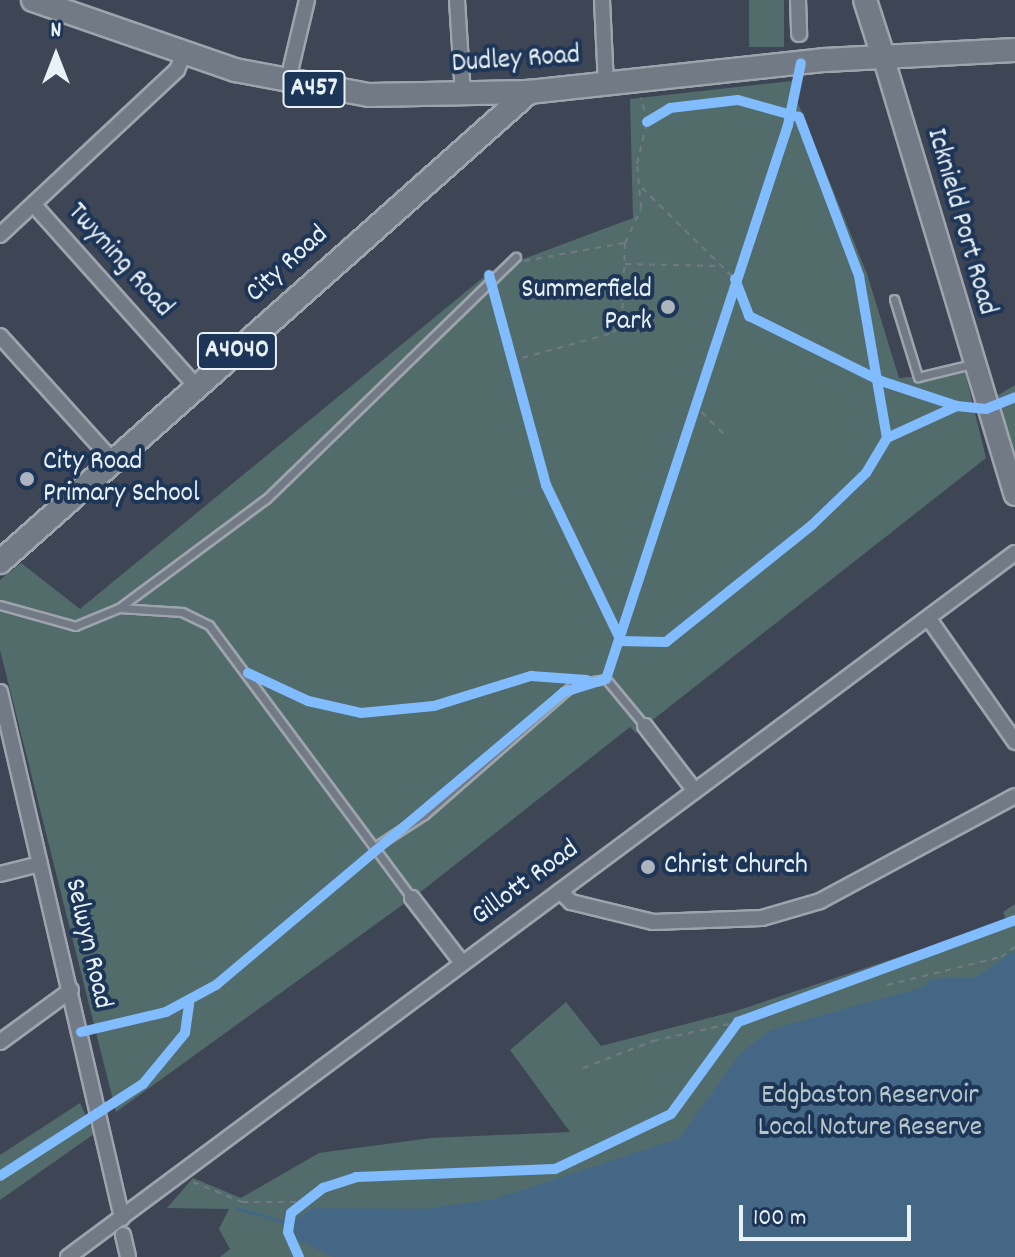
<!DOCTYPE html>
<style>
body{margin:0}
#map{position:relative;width:1015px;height:1257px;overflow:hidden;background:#3e4656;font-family:Dekko,sans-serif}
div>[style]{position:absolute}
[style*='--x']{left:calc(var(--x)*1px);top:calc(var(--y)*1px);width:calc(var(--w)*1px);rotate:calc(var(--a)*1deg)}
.green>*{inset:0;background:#526c6c;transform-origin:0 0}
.water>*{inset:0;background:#436785}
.stream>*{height:3px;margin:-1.5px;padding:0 1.5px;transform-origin:1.5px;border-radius:1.5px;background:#436785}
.path>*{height:2px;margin-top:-1px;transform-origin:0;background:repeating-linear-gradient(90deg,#727982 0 6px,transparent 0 12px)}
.roads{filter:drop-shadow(2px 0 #9ea4ac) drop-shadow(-2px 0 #9ea4ac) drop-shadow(0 2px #9ea4ac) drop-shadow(0 -2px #9ea4ac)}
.service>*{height:7px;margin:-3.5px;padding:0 3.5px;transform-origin:3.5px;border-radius:3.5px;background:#727a85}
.minor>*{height:14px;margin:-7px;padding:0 7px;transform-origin:7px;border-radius:7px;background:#727a85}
.secondary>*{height:20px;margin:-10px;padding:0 10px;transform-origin:10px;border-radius:10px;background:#727a85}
.primary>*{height:22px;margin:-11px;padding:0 11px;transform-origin:11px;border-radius:11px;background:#727a85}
.cycleway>*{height:10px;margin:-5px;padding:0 5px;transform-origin:5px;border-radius:5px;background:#80bcff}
.dots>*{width:22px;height:22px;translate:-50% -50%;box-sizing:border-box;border:4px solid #1d3557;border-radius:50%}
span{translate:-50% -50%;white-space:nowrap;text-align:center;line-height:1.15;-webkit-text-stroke:8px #1d3557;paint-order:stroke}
.shield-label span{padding:2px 6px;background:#1d3557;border:2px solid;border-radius:6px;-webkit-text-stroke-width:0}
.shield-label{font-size:26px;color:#e8f1f8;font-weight:700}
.street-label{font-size:28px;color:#e8f1f8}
.poi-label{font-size:28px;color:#e8f1f8}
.right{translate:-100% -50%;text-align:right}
.left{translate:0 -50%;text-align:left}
.park-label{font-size:28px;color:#b5c5c8}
.north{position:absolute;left:16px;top:16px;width:80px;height:80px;-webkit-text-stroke:6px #1d3557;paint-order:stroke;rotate:0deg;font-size:22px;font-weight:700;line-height:32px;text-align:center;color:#e8f1f8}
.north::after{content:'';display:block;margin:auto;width:28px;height:36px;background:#e8f1f8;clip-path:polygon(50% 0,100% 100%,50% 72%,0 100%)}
.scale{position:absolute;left:739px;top:1205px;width:172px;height:36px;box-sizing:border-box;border:4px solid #e8f1f8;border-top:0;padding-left:10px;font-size:24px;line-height:28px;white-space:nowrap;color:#e8f1f8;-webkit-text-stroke:6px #1d3557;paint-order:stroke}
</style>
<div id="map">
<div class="green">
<div style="left:749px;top:0;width:35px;height:47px"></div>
<div style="clip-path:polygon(801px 80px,797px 101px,867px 274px,899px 378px,965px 372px,986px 458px,636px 733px,630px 727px,423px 890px,116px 1112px,0 650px,0 580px,21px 563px,80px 609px,491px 271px,633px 218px,630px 99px)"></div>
<div style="clip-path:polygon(1015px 385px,1015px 451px,1013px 453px,995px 397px)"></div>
<div style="clip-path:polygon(1015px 904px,1015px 1257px,220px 1257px,230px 1249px,219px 1229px,229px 1209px,167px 1208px,193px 1178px,241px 1198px,319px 1153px,431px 1138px,570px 1132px,510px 1050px,566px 1002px,601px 1046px,736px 1011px,1007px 921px,1003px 912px)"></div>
<div style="clip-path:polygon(80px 1103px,94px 1134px,0 1200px,0 1155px)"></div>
</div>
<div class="water">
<div style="clip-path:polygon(1015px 950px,1015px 1257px,334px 1257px,296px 1240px,293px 1221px,314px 1208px,424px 1209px,495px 1199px,680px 1138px,739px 1055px,770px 1030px,927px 986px,929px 979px,977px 977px)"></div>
</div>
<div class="stream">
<div style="--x:236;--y:1208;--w:59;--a:15.7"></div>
</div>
<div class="path">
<div style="--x:642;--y:188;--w:130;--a:44.4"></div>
<div style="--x:524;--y:261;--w:101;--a:-10.3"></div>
<div style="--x:625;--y:264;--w:97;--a:1.2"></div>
<div style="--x:511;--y:361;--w:106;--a:-15.4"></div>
<div style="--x:613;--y:333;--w:15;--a:-53"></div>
<div style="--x:622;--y:321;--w:78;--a:-87.8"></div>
<div style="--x:625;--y:243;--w:38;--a:-65"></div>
<div style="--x:641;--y:208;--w:44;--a:-95.2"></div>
<div style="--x:637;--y:164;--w:43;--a:-76.6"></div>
<div style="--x:647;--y:122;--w:25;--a:-104"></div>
<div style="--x:693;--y:404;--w:43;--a:44.1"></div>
<div style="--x:887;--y:985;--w:117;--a:-13.8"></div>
<div style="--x:1001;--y:957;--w:17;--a:-36"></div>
<div style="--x:583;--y:1068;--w:75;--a:-21.1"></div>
<div style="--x:653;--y:1041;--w:87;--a:-12.6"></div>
<div style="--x:193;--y:1182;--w:53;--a:22.2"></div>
<div style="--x:242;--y:1202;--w:60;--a:0"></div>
</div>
<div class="roads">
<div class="service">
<div style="--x:894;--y:299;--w:82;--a:72.9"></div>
<div style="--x:918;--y:377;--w:56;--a:-13.5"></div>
<div style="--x:0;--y:605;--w:78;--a:15.6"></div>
<div style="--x:75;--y:626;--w:48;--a:-22.2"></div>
<div style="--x:119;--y:608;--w:183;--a:-36.6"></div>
<div style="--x:266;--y:499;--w:348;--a:-44.1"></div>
<div style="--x:119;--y:608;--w:63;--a:3.6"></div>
<div style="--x:182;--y:612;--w:30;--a:26"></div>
<div style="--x:209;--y:625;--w:340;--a:53.4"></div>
<div style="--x:376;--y:846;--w:57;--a:-32.9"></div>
<div style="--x:424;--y:815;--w:199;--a:-41.1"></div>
<div style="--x:574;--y:684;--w:32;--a:-9"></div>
<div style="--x:606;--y:679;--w:61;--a:50.3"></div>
</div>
<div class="minor">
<div style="--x:457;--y:0;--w:95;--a:86.4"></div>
<div style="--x:602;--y:0;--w:84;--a:87.3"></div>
<div style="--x:798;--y:0;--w:34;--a:88"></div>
<div style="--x:287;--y:84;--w:86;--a:-76.6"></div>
<div style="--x:34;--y:205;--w:244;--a:48.2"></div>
<div style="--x:0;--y:235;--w:242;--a:-43"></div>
<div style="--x:177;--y:70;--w:18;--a:-68"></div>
<div style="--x:0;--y:336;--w:170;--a:47.9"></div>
<div style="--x:929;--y:619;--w:150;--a:55"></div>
<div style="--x:0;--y:692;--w:540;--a:76.94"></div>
<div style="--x:645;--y:726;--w:82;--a:52.4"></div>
<div style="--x:0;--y:874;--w:41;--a:-14"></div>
<div style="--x:560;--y:891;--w:16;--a:45"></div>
<div style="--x:571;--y:902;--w:84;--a:13.7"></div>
<div style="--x:653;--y:922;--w:109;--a:-2.1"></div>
<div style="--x:762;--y:918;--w:60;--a:-16.3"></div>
<div style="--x:820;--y:901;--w:221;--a:-28.3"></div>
<div style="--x:412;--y:898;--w:82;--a:52.4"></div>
<div style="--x:0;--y:1042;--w:88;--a:-36.2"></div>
<div style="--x:123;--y:1235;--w:23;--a:77"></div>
<div style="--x:68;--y:1257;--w:1180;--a:-36.63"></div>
</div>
<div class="secondary">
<div style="--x:883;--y:56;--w:458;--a:73.3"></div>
</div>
<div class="primary">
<div style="--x:33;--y:0;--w:214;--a:19.1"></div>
<div style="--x:235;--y:70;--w:136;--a:10.6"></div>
<div style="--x:369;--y:95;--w:160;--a:-1.1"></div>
<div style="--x:529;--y:92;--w:298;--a:-6.2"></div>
<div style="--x:825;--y:60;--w:190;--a:-3"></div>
<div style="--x:865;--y:0;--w:59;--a:72.2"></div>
<div style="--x:0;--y:562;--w:708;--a:-41.62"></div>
</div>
</div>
<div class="cycleway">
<div style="--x:647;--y:122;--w:27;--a:-31"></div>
<div style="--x:670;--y:108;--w:68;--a:-6.7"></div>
<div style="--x:738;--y:100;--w:63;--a:15.6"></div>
<div style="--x:799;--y:117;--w:170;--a:69.3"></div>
<div style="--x:859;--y:276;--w:164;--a:80.2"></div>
<div style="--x:489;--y:275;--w:218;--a:74.8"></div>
<div style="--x:546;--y:485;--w:169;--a:64.3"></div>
<div style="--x:735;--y:279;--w:40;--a:69"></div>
<div style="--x:749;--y:316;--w:147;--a:26.2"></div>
<div style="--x:881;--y:381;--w:80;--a:18.2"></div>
<div style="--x:619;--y:641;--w:47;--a:1.2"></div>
<div style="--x:666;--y:642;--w:187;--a:-38.7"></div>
<div style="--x:812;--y:525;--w:75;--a:-43.9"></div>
<div style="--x:866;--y:473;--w:41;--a:-59"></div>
<div style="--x:887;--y:438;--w:77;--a:-24.6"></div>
<div style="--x:957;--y:406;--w:29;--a:6"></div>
<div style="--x:986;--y:409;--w:31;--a:-22"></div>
<div style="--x:248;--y:673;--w:66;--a:25"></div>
<div style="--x:308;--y:701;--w:54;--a:12.8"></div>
<div style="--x:361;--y:713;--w:73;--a:-5.5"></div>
<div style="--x:434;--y:706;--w:102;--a:-17.2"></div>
<div style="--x:531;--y:676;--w:56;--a:4.1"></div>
<div style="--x:81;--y:1032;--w:87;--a:-13.2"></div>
<div style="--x:166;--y:1012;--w:57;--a:-28.4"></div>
<div style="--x:216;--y:985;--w:455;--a:-40.1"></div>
<div style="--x:564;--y:692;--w:44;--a:-17.2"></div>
<div style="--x:606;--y:679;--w:583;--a:-71.81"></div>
<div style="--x:788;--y:125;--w:63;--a:-78.2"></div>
<div style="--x:0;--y:1176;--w:170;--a:-32.8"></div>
<div style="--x:143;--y:1084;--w:66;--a:-50.5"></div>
<div style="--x:185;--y:1033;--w:30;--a:-82"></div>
<div style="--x:299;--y:1257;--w:27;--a:-114"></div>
<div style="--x:288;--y:1232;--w:19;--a:-81"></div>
<div style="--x:291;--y:1213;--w:41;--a:-38"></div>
<div style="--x:323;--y:1188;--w:35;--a:-18"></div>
<div style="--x:356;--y:1177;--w:199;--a:-2.3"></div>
<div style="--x:555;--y:1169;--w:128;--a:-25.4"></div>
<div style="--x:671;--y:1114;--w:114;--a:-53.9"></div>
<div style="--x:738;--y:1022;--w:295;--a:-20.2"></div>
</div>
<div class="dots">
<div style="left:668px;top:307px;background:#acb5bf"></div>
<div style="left:27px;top:479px;background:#acb5bf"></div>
<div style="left:648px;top:867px;background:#acb5bf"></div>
</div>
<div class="shield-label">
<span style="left:314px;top:89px">A457</span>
<span style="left:237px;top:351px">A4040</span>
</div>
<div class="street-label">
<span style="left:516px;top:61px;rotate:-4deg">Dudley Road</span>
<span style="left:960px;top:222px;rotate:74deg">Icknield Port Road</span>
<span style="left:119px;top:261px;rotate:48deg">Twyning Road</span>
<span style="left:288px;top:265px;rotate:-42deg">City Road</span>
<span style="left:526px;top:884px;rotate:-36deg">Gillott Road</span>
<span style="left:87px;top:944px;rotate:77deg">Selwyn Road</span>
</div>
<div class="poi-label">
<span class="right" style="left:652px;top:307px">Summerfield<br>Park</span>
<span class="left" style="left:43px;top:479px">City Road<br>Primary School</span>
<span class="left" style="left:664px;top:867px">Christ Church</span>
</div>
<div class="park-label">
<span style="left:870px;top:1113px">Edgbaston Reservoir<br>Local Nature Reserve</span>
</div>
<div class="north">N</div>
<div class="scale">100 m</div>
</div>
